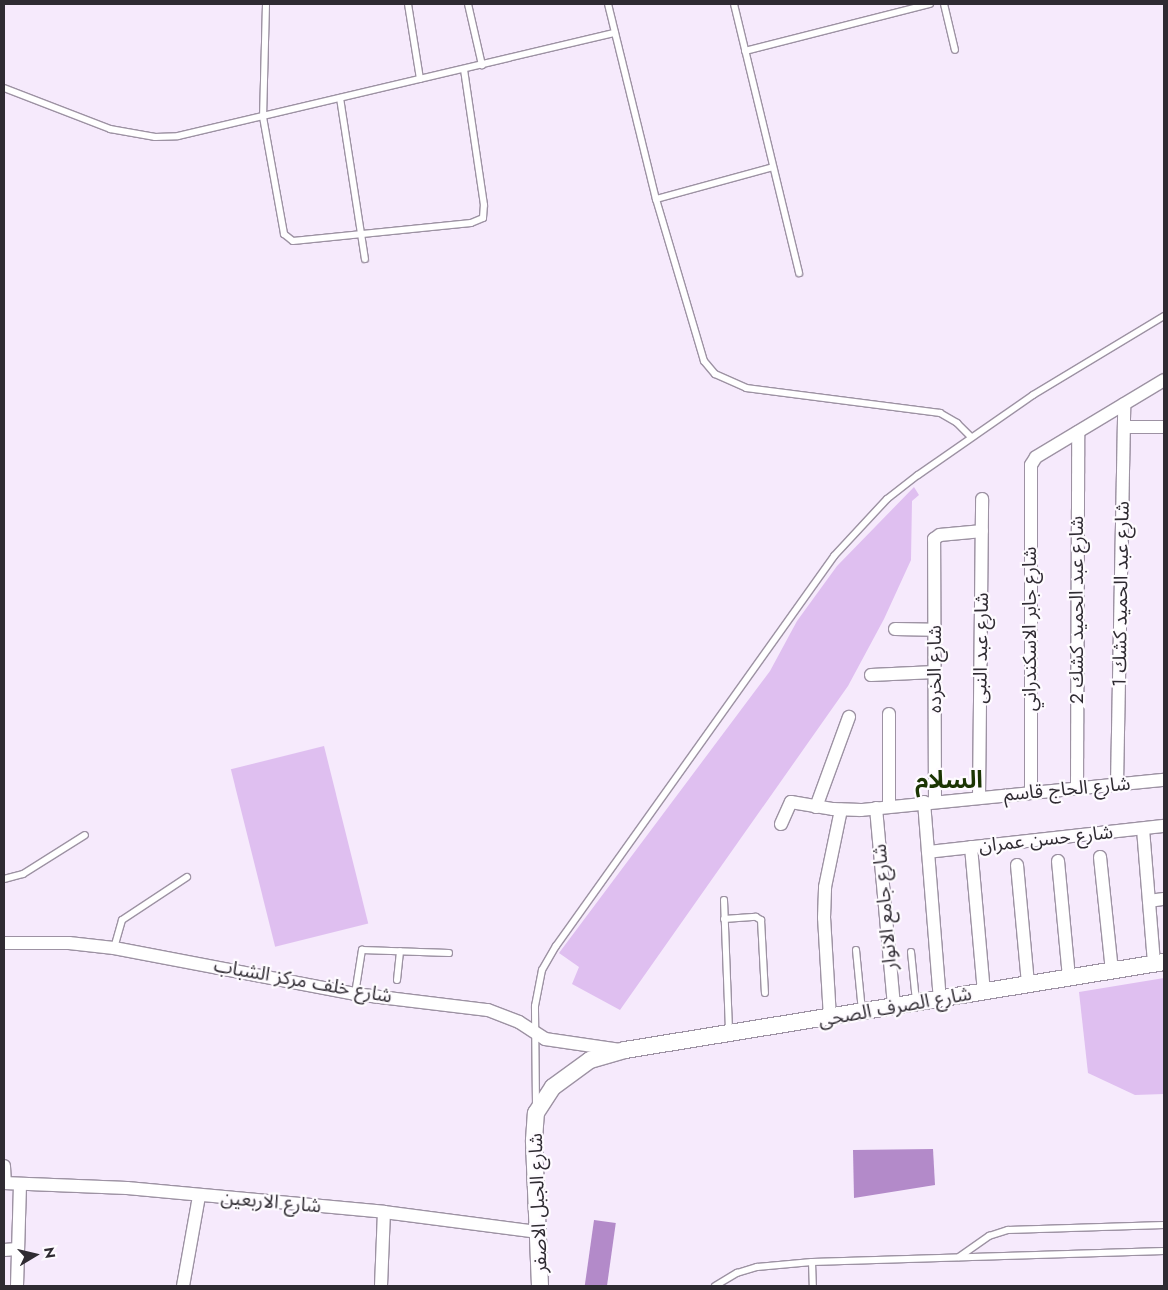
<!DOCTYPE html>
<meta charset="utf-8">
<style>
body{margin:0}
#map{position:relative;width:1168px;height:1290px;overflow:hidden;background:#f6eafc;font-family:Jost,"Noto Sans Arabic",sans-serif}
div>[style]{position:absolute}
[style*='--x']{left:calc(var(--x)*1px);top:calc(var(--y)*1px);width:calc(var(--w)*1px);rotate:calc(var(--a)*1deg)}
.green>*{inset:0;background:#dfbff0;transform-origin:0 0}
.water>*{inset:0;background:#b38ac9;transform-origin:0 0}
.roads{filter:drop-shadow(1px 0 #9d92a3) drop-shadow(-1px 0 #9d92a3) drop-shadow(0 1px #9d92a3) drop-shadow(0 -1px #9d92a3)}
.service>*{height:6px;margin:-3px;padding:0 3px;transform-origin:3px;border-radius:3px;background:#fff}
.minor>*{height:12px;margin:-6px;padding:0 6px;transform-origin:6px;border-radius:6px;background:#fff}
.tertiary>*{height:16px;margin:-8px;padding:0 8px;transform-origin:8px;border-radius:8px;background:#fff}
span{translate:-50% -50%;white-space:nowrap;text-align:center;line-height:1.15;-webkit-text-stroke:4.5px #fefbff;paint-order:stroke}
.street-label{font-size:19px;color:#2f2b32}
.district-label{font-size:24px;color:#1b3503;font-weight:700}
.frame{position:absolute;inset:0;border:5px solid #2f2b32;pointer-events:none}
.north{position:absolute;left:10px;top:1230px;width:50px;height:50px;-webkit-text-stroke:4px #fefbff;paint-order:stroke;rotate:81deg;font-size:14px;font-weight:700;line-height:20px;text-align:center;color:#2f2b32}
.north::after{content:'';display:block;margin:auto;width:18px;height:22px;background:#2f2b32;clip-path:polygon(50% 0,100% 100%,50% 72%,0 100%)}
</style>
<div id="map">
<div class="green">
<div style="clip-path:polygon(914px 487px,919px 495px,912px 501px,911px 560px,884px 619px,848px 686px,620px 1010px,572px 984px,579px 967px,559px 953px,770px 671px,797px 621px,837px 566px)"></div>
<div style="left:324px;top:746px;width:183px;height:96px;rotate:76deg"></div>
<div style="clip-path:polygon(1164px 978px,1164px 1094px,1135px 1095px,1088px 1073px,1079px 992px)"></div>
</div>
<div class="water">
<div style="clip-path:polygon(933px 1149px,935px 1185px,854px 1198px,853px 1150px)"></div>
<div style="left:594px;top:1220px;width:22px;height:66px;rotate:8deg"></div>
</div>
<div class="roads">
<div class="service">
<div style="--x:266;--y:4;--w:113;--a:91.5"></div>
<div style="--x:263;--y:117;--w:119;--a:79.8"></div>
<div style="--x:284;--y:234;--w:11;--a:38"></div>
<div style="--x:293;--y:241;--w:179;--a:-5.8"></div>
<div style="--x:471;--y:223;--w:13;--a:-23"></div>
<div style="--x:483;--y:218;--w:13;--a:-86"></div>
<div style="--x:484;--y:205;--w:137;--a:-98.4"></div>
<div style="--x:408;--y:4;--w:76;--a:80.9"></div>
<div style="--x:468;--y:4;--w:63;--a:77.1"></div>
<div style="--x:608;--y:4;--w:201;--a:76.2"></div>
<div style="--x:656;--y:199;--w:169;--a:73.5"></div>
<div style="--x:704;--y:361;--w:17;--a:50"></div>
<div style="--x:715;--y:374;--w:34;--a:24"></div>
<div style="--x:746;--y:388;--w:196;--a:7.3"></div>
<div style="--x:940;--y:413;--w:20;--a:30"></div>
<div style="--x:957;--y:423;--w:20;--a:45"></div>
<div style="--x:734;--y:4;--w:277;--a:76.4"></div>
<div style="--x:944;--y:4;--w:47;--a:76.6"></div>
<div style="--x:745;--y:51;--w:191;--a:-14.3"></div>
<div style="--x:4;--y:88;--w:114;--a:21.1"></div>
<div style="--x:110;--y:129;--w:46;--a:10.1"></div>
<div style="--x:155;--y:137;--w:23;--a:-2"></div>
<div style="--x:178;--y:136;--w:449;--a:-13.3"></div>
<div style="--x:340;--y:98;--w:163;--a:81.2"></div>
<div style="--x:656;--y:199;--w:121;--a:-15.3"></div>
<div style="--x:4;--y:879;--w:20;--a:-15"></div>
<div style="--x:23;--y:874;--w:73;--a:-32.2"></div>
<div style="--x:724;--y:900;--w:133;--a:87.8"></div>
<div style="--x:724;--y:919;--w:32;--a:-4"></div>
<div style="--x:756;--y:917;--w:6;--a:31"></div>
<div style="--x:761;--y:920;--w:73;--a:86.9"></div>
<div style="--x:114;--y:948;--w:29;--a:-74"></div>
<div style="--x:122;--y:920;--w:78;--a:-33.5"></div>
<div style="--x:856;--y:950;--w:61;--a:84.4"></div>
<div style="--x:911;--y:952;--w:49;--a:84.2"></div>
<div style="--x:397;--y:980;--w:29;--a:-84"></div>
<div style="--x:355;--y:994;--w:45;--a:-81"></div>
<div style="--x:362;--y:950;--w:87;--a:2"></div>
<div style="--x:536;--y:1106;--w:100;--a:-90.6"></div>
<div style="--x:535;--y:1006;--w:37;--a:-79"></div>
<div style="--x:542;--y:970;--w:28;--a:-60"></div>
<div style="--x:556;--y:946;--w:479;--a:-54.5"></div>
<div style="--x:834;--y:556;--w:78;--a:-47.1"></div>
<div style="--x:887;--y:499;--w:39;--a:-38"></div>
<div style="--x:918;--y:475;--w:140;--a:-34.8"></div>
<div style="--x:1033;--y:395;--w:153;--a:-31.1"></div>
<div style="--x:959;--y:1257;--w:37;--a:-35"></div>
<div style="--x:989;--y:1236;--w:20;--a:-18"></div>
<div style="--x:1008;--y:1230;--w:156;--a:-1.8"></div>
<div style="--x:812;--y:1262;--w:24;--a:88"></div>
<div style="--x:715;--y:1286;--w:26;--a:-31"></div>
<div style="--x:737;--y:1273;--w:21;--a:-17"></div>
<div style="--x:757;--y:1267;--w:55;--a:-5.2"></div>
<div style="--x:812;--y:1262;--w:352;--a:-1.8"></div>
</div>
<div class="minor">
<div style="--x:1124;--y:427;--w:40;--a:0"></div>
<div style="--x:895;--y:629;--w:39;--a:1"></div>
<div style="--x:871;--y:675;--w:64;--a:-2.7"></div>
<div style="--x:1117;--y:784;--w:380;--a:-88.9"></div>
<div style="--x:1077;--y:788;--w:356;--a:-89.8"></div>
<div style="--x:1031;--y:792;--w:327;--a:-90"></div>
<div style="--x:1031;--y:465;--w:9;--a:-58"></div>
<div style="--x:1036;--y:457;--w:149;--a:-31"></div>
<div style="--x:979;--y:797;--w:298;--a:-89.4"></div>
<div style="--x:935;--y:801;--w:262;--a:-90.2"></div>
<div style="--x:934;--y:539;--w:7;--a:-34"></div>
<div style="--x:940;--y:535;--w:42;--a:-5.4"></div>
<div style="--x:924;--y:802;--w:198;--a:85.4"></div>
<div style="--x:889;--y:806;--w:92;--a:-90"></div>
<div style="--x:816;--y:807;--w:96;--a:-69.9"></div>
<div style="--x:876;--y:808;--w:199;--a:84.8"></div>
<div style="--x:781;--y:824;--w:24;--a:-66"></div>
<div style="--x:791;--y:802;--w:43;--a:9.5"></div>
<div style="--x:833;--y:809;--w:28;--a:2"></div>
<div style="--x:861;--y:810;--w:304;--a:-5.7"></div>
<div style="--x:1143;--y:829;--w:134;--a:85.3"></div>
<div style="--x:971;--y:847;--w:146;--a:84.9"></div>
<div style="--x:928;--y:852;--w:237;--a:-6.3"></div>
<div style="--x:1100;--y:857;--w:115;--a:84"></div>
<div style="--x:1058;--y:861;--w:118;--a:84.6"></div>
<div style="--x:1017;--y:865;--w:120;--a:84.7"></div>
<div style="--x:1149;--y:901;--w:15;--a:-8"></div>
<div style="--x:4;--y:943;--w:65;--a:0"></div>
<div style="--x:69;--y:943;--w:45;--a:6.3"></div>
<div style="--x:114;--y:948;--w:245;--a:10.8"></div>
<div style="--x:355;--y:994;--w:134;--a:6.9"></div>
<div style="--x:488;--y:1010;--w:33;--a:21"></div>
<div style="--x:519;--y:1022;--w:31;--a:33"></div>
<div style="--x:545;--y:1039;--w:76;--a:8.3"></div>
<div style="--x:830;--y:1018;--w:100;--a:-93.4"></div>
<div style="--x:824;--y:918;--w:31;--a:-88"></div>
<div style="--x:825;--y:887;--w:79;--a:-78.3"></div>
<div style="--x:4;--y:1166;--w:17;--a:87"></div>
<div style="--x:4;--y:1183;--w:123;--a:2.3"></div>
<div style="--x:127;--y:1188;--w:258;--a:5.3"></div>
<div style="--x:384;--y:1212;--w:154;--a:7.4"></div>
<div style="--x:4;--y:1250;--w:13;--a:-4"></div>
<div style="--x:17;--y:1286;--w:102;--a:-88.3"></div>
<div style="--x:183;--y:1286;--w:91;--a:-79.9"></div>
<div style="--x:381;--y:1286;--w:74;--a:-87.7"></div>
</div>
<div class="tertiary">
<div style="--x:540;--y:1286;--w:146;--a:-92.4"></div>
<div style="--x:534;--y:1140;--w:27;--a:-86"></div>
<div style="--x:536;--y:1113;--w:31;--a:-57"></div>
<div style="--x:553;--y:1087;--w:46;--a:-36.1"></div>
<div style="--x:590;--y:1060;--w:36;--a:-16"></div>
<div style="--x:625;--y:1050;--w:546;--a:-9.27"></div>
</div>
</div>
<div class="street-label">
<span style="left:1121px;top:594px;rotate:-89deg">شارع عبد الحميد كشك 1</span>
<span style="left:1077px;top:610px;rotate:-90deg">شارع عبد الحميد كشك 2</span>
<span style="left:1030px;top:629px;rotate:-90deg">شارع جابر الاسكندراني</span>
<span style="left:981px;top:648px;rotate:-89deg">شارع عبد النبى</span>
<span style="left:935px;top:669px;rotate:-90deg">شارع الخرده</span>
<span style="left:1067px;top:789px;rotate:-5deg">شارع الحاج قاسم</span>
<span style="left:1046px;top:839px;rotate:-6deg">شارع حسن عمران</span>
<span style="left:885px;top:907px;rotate:-95deg">شارع جامع الانوار</span>
<span style="left:303px;top:981px;rotate:10deg">شارع خلف مركز الشباب</span>
<span style="left:895px;top:1007px;rotate:-10deg">شارع الصرف الصحى</span>
<span style="left:271px;top:1202px;rotate:5deg">شارع الاربعين</span>
<span style="left:538px;top:1203px;rotate:-92deg">شارع الجبل الاصفر</span>
</div>
<div class="district-label">
<span style="left:949px;top:780px">السلام</span>
</div>
<div class="frame"></div>
<div class="north">N</div>
</div>
